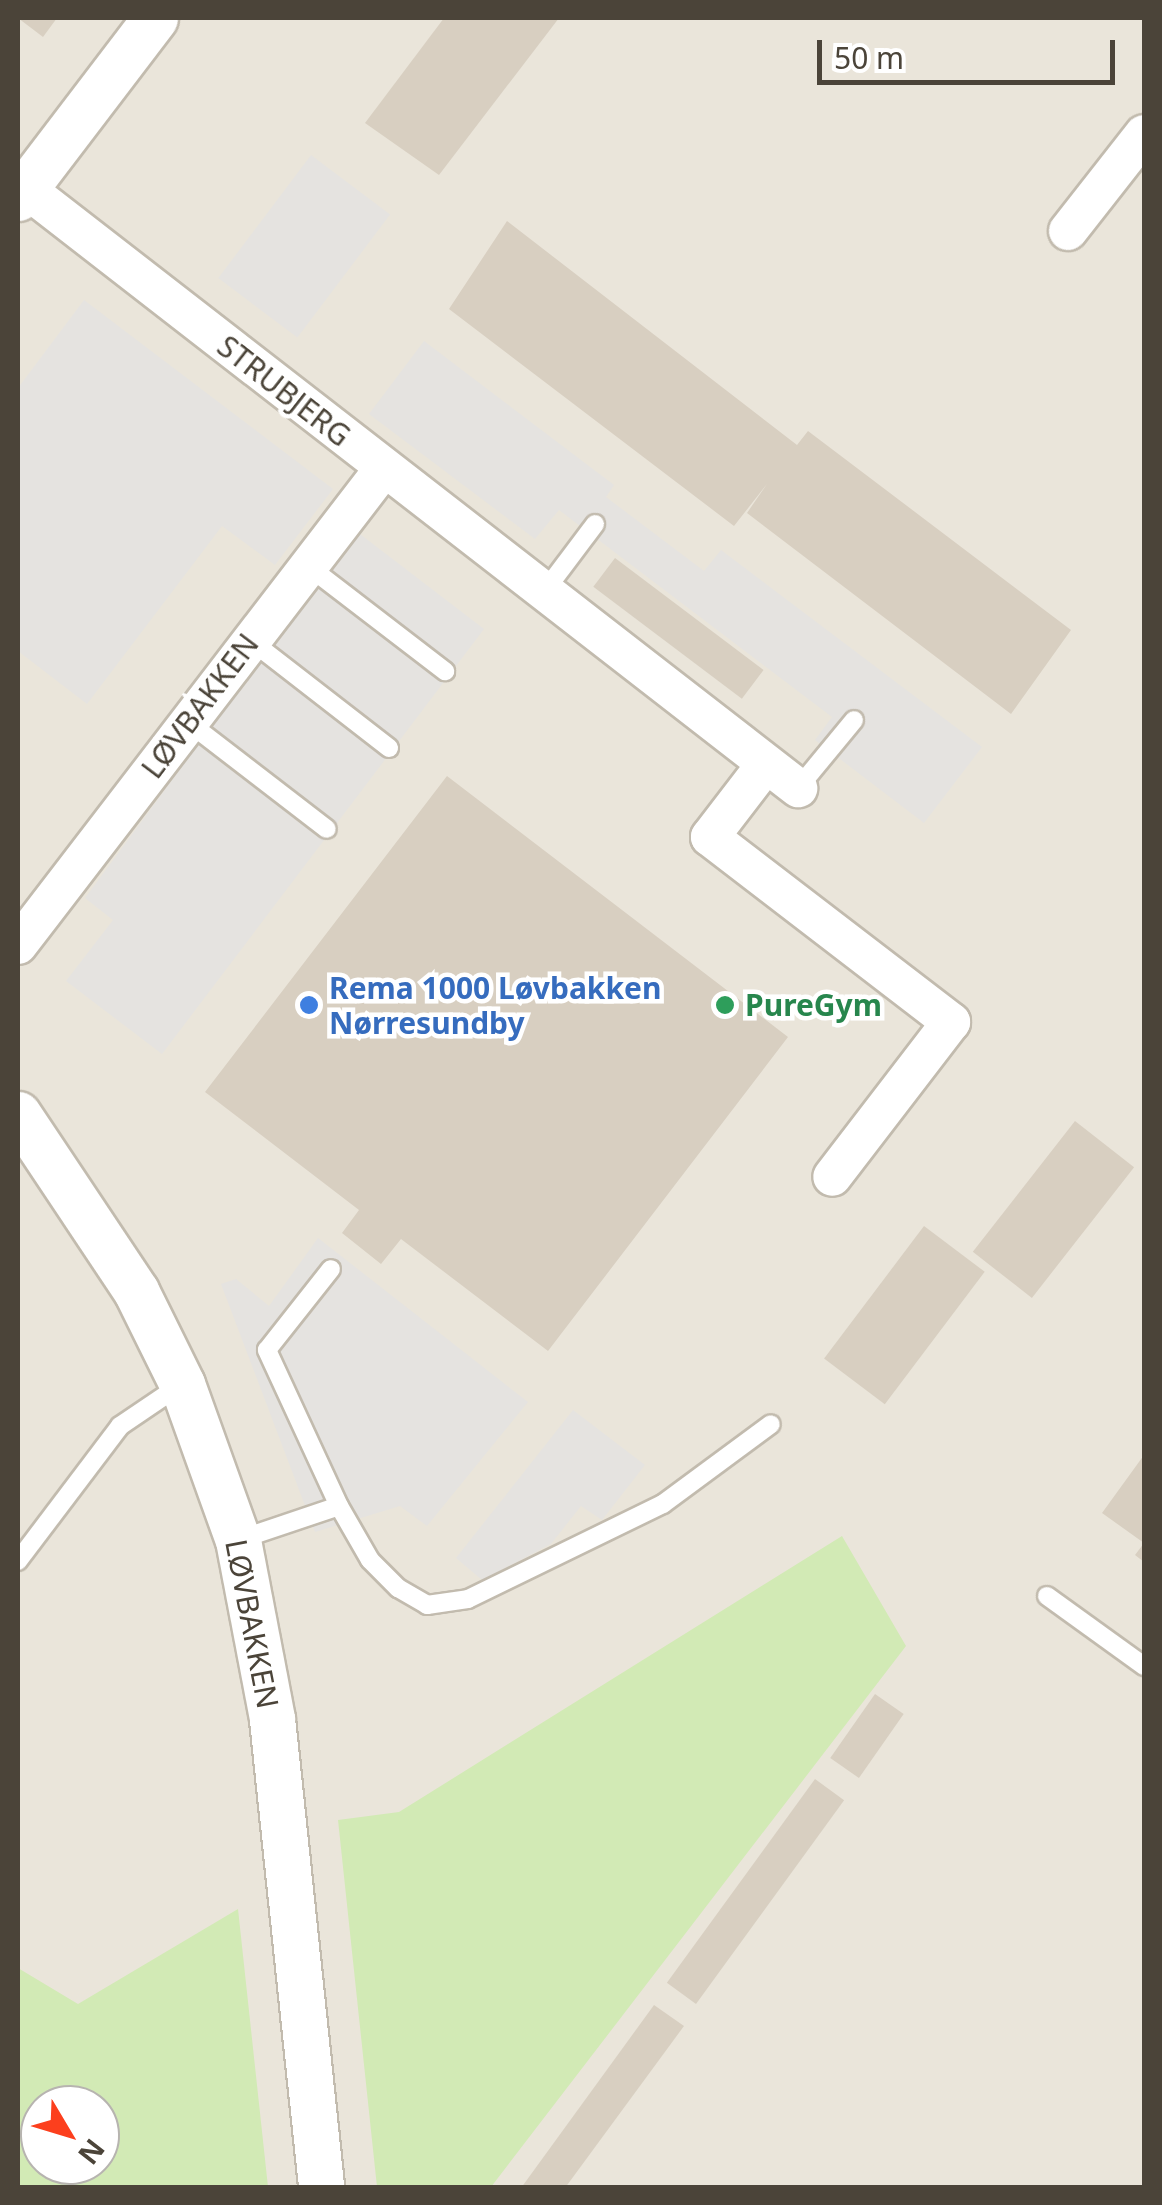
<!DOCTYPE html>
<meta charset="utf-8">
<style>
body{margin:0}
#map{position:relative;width:1162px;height:2205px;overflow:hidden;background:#f6f3ec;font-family:"Noto Sans",sans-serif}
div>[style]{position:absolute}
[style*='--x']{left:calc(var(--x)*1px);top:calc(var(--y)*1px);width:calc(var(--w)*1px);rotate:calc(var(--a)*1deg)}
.residential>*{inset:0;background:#eae5da}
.green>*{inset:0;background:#d2eab5}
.parking>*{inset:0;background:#e5e3e0;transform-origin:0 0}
.building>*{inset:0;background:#d8cfc1;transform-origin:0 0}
.roads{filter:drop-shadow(2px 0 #c2bbae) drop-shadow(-2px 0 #c2bbae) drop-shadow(0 2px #c2bbae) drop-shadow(0 -2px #c2bbae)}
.service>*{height:18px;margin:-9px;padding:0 9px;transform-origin:9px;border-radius:9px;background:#fff}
.minor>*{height:38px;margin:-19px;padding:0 19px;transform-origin:19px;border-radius:19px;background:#fff}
.tertiary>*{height:45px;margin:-22.5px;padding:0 22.5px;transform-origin:22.5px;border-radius:22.5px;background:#fff}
.dots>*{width:28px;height:28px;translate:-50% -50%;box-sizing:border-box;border:5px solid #fff;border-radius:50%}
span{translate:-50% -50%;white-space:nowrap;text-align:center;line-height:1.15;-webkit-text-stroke:9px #fff;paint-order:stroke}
.street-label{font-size:30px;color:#4b4439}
.shop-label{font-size:30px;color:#366cbe;font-weight:700}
.left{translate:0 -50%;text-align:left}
.leisure-label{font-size:30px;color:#27864d;font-weight:700}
.frame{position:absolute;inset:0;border:20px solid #4b4439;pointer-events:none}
.north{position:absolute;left:20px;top:2085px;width:100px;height:100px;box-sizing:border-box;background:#fff;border:2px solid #b7b4b0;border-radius:50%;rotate:128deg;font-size:28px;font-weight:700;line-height:40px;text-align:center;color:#4b4439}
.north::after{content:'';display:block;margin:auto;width:35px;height:45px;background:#fc3f1d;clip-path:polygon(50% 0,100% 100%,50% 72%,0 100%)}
.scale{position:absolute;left:817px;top:40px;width:298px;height:45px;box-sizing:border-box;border:5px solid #4b4439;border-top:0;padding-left:12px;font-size:30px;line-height:35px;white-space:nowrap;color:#4b4439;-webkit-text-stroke:8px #fff;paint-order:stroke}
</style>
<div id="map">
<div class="residential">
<div style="clip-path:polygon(evenodd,18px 18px,1144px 18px,1144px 2187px,18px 2187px,18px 18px,40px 2105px,100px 2105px,100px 2165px,40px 2165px,40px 2105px)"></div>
</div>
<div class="green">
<div style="clip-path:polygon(842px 1536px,906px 1646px,491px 2187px,377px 2187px,338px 1820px,399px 1812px)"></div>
<div style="clip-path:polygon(evenodd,238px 1909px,268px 2187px,18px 2187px,18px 1968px,78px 2004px,238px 1909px,40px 2105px,100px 2105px,100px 2165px,40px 2165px,40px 2105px)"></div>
</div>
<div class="parking">
<div style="left:311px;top:155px;width:99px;height:154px;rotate:37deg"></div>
<div style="clip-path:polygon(84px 300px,333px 489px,275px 565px,222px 526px,87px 704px,18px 651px,18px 388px)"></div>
<div style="clip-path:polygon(424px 341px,614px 485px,606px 497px,704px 571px,721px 550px,982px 747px,924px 823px,815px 740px,832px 717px,559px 510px,535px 539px,369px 414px)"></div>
<div style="clip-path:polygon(356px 531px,484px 629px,162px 1054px,66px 981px,113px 920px,85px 898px)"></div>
<div style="clip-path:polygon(318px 1238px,528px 1402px,427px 1526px,400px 1506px,315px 1532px,221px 1284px,236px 1279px,269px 1306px)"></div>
<div style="clip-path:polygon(573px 1410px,645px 1465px,602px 1520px,581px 1506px,551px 1544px,482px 1580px,456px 1558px)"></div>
</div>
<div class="building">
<div style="clip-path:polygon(18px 18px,57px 18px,43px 37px)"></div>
<div style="clip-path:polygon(444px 18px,559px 18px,439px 175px,365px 123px)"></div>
<div style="clip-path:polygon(507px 221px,797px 445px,808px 431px,1071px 630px,1011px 714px,747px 513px,767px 484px,734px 526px,449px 309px)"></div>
<div style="left:615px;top:558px;width:186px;height:36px;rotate:37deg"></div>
<div style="clip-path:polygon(447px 776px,788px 1037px,548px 1351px,401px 1239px,381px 1264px,342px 1233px,359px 1210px,205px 1092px)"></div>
<div style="left:1075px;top:1121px;width:75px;height:166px;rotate:38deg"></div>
<div style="left:924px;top:1226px;width:76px;height:166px;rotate:37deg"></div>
<div style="clip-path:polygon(1144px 1455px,1144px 1562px,1135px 1555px,1144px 1543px,1102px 1513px)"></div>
<div style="left:875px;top:1694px;width:35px;height:78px;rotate:35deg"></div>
<div style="left:815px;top:1779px;width:36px;height:252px;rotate:36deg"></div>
<div style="clip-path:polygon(654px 2005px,684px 2026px,565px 2188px,521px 2188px)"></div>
</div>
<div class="roads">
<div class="service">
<div style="--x:308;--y:566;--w:173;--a:37.5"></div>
<div style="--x:544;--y:592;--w:85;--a:-53.1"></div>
<div style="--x:250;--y:640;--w:176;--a:37.8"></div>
<div style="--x:188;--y:722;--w:175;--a:37.6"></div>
<div style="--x:798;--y:788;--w:88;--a:-50.5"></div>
<div style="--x:339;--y:1506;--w:62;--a:60.1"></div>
<div style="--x:370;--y:1560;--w:40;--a:45"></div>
<div style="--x:398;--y:1588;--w:34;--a:30"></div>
<div style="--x:427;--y:1605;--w:41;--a:-8.3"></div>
<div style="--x:468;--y:1599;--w:217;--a:-26"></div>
<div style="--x:663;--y:1504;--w:134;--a:-36.5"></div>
<div style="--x:241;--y:1539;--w:103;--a:-18.6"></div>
<div style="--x:339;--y:1506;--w:172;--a:-114.8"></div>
<div style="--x:267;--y:1350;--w:103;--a:-51.7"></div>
<div style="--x:18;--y:1561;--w:169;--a:-52.9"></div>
<div style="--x:120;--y:1426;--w:75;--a:-34.1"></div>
<div style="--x:1047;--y:1596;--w:120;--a:35.8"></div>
</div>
<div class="minor">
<div style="--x:25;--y:188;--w:979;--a:37.82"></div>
<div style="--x:1068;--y:231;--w:123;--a:-51.9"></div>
<div style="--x:766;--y:764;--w:92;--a:127.5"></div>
<div style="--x:710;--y:837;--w:304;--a:37.5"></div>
<div style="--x:951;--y:1022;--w:195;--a:127.5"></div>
<div style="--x:18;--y:945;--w:601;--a:-52.5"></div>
</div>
<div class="tertiary">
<div style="--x:18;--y:198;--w:226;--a:-52.7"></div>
<div style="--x:18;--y:1114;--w:213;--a:56.3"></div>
<div style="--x:136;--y:1291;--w:104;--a:63.7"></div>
<div style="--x:182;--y:1384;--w:166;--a:70.3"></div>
<div style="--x:238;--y:1540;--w:182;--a:79.2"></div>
<div style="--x:272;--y:1719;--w:472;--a:84"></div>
</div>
</div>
<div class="dots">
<div style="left:309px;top:1005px;background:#3f7fe0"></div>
<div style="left:725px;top:1005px;background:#2e9e5b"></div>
</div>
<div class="street-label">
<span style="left:284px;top:391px;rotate:38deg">STRUBJERG</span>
<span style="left:200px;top:706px;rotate:-53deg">LØVBAKKEN</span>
<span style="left:252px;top:1624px;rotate:79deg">LØVBAKKEN</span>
</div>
<div class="shop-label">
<span class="left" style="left:329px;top:1005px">Rema 1000 Løvbakken<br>Nørresundby</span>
</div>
<div class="leisure-label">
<span class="left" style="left:745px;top:1005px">PureGym</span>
</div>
<div class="frame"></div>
<div class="north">N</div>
<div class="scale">50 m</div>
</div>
